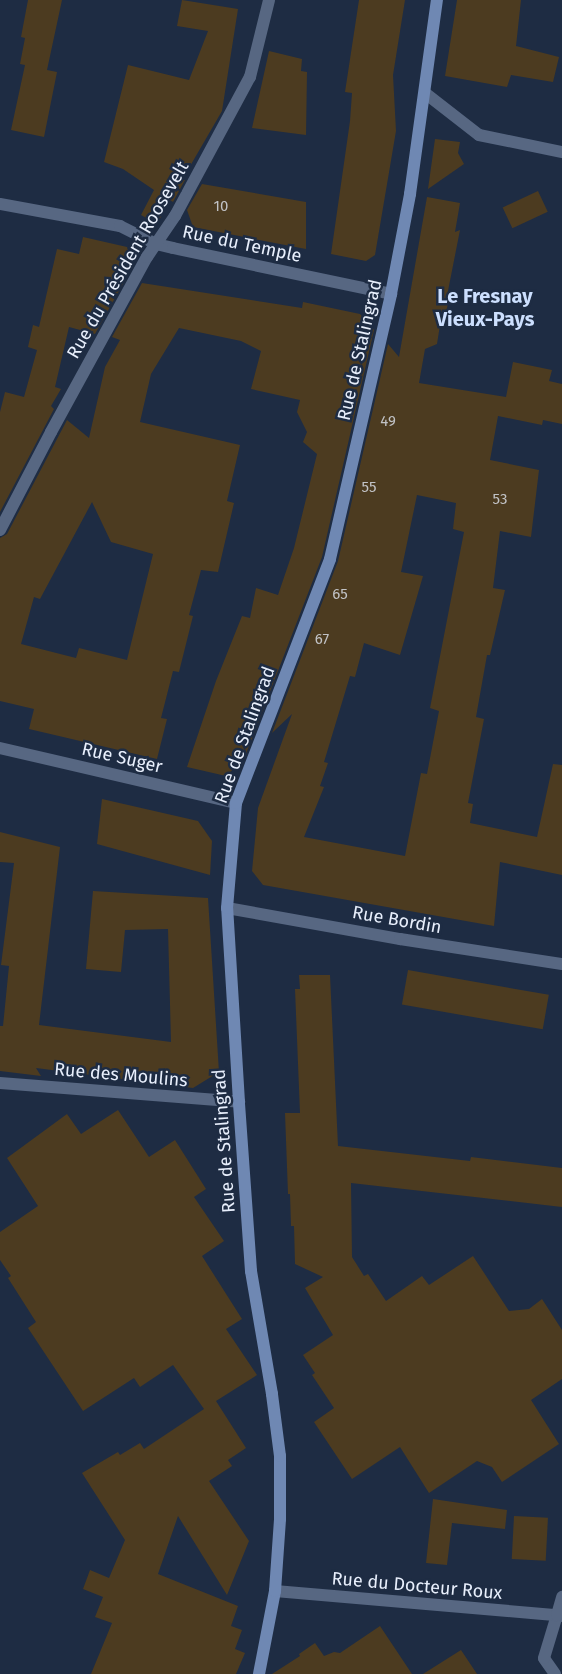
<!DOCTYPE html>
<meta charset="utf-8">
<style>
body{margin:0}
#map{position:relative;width:562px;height:1674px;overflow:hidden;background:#1e2c43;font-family:"Fira Sans",sans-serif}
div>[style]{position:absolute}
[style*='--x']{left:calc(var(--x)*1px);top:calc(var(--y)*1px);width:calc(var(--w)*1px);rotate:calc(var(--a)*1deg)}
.building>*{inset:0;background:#4c3b20;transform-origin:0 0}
.lane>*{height:12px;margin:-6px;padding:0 6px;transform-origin:6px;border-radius:6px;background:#576782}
.street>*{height:12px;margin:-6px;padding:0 6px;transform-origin:6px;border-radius:6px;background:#576782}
.secondary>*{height:12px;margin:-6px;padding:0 6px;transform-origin:6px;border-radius:6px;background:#6f88b3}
span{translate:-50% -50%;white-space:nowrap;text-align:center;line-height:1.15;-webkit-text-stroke:5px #1e2c43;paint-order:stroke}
.number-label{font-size:15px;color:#c1c2c5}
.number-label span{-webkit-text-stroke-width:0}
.street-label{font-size:18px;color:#e8effc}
.quarter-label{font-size:20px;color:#ccdffe;font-weight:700}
</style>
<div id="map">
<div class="building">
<div style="clip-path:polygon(28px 0,62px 0,47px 70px,57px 72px,44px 137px,11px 130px,25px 65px,20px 64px,25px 38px,21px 37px)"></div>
<div style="clip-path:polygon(182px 0,238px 9px,222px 111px,182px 180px,185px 180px,173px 202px,170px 200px,157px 224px,141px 215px,154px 190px,123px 169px,104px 162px,128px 65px,189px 80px,208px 31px,177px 26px)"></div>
<div style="clip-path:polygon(359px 0,405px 0,393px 75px,396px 131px,375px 255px,366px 261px,331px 254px,350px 121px,352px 93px,345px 92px)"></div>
<div style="clip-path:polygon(457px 0,521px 0,516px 46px,559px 57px,553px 82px,511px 75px,507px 87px,445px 76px)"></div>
<div style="clip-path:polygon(269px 51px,302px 59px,301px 71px,307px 72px,306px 135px,252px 128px)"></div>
<div style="clip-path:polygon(435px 139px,460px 142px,458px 153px,464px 164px,428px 189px)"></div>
<div style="clip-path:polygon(202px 184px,306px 202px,306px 249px,193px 227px,187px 210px)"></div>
<div style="left:538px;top:191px;width:23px;height:39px;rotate:65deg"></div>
<div style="clip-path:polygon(evenodd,427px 197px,460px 203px,455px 232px,460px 230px,447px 296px,449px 297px,444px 325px,440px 325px,437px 344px,425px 349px,419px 383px,506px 397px,513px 362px,552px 370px,549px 381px,562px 384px,562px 424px,543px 420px,542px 425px,498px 416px,490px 460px,539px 470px,531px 537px,500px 531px,493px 588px,505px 590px,490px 655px,487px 655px,476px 717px,484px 719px,468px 803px,473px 804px,470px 823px,537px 837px,553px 764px,562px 765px,562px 875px,500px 862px,494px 926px,263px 885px,252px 871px,258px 808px,292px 714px,272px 733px,338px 561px,388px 344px,399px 357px,427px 197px,417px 495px,456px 503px,453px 529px,464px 532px,430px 708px,439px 711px,427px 774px,421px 773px,405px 856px,304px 837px,324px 787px,320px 786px,328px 763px,324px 762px,350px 676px,355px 677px,364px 643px,400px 655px,423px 576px,401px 572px,417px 495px)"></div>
<div style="clip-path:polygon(83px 237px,127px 247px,132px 258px,120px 279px,125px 280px,95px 334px,69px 327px,55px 387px,61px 389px,51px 406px,54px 409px,0 512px,0 412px,5px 392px,24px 397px,37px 350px,28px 347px,33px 325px,39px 327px,57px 249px,79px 254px)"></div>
<div style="clip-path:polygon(evenodd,142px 283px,302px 308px,303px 302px,360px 314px,374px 330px,322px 557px,244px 759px,226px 776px,187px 767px,216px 681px,242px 616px,250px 618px,256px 588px,278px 595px,294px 548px,317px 454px,303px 442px,307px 432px,297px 412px,300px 400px,251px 389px,261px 351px,241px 341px,179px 328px,151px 374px,140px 422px,240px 445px,227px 501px,234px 503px,218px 572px,201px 570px,189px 615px,193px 616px,179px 672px,173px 671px,161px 718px,167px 719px,157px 759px,29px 729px,34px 709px,0 701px,0 538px,7px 534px,67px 420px,89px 438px,105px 367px,120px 340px,112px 337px,142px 283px,92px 502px,111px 542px,153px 554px,127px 660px,79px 648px,76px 658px,21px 644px,34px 597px,40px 599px,92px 502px)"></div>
<div style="clip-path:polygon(102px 799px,198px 821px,212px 841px,210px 875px,97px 844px)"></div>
<div style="clip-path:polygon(0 832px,60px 847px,39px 1025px,171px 1042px,168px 929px,125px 930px,121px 972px,86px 969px,93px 891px,208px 898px,219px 1072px,193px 1088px,36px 1068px,41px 1076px,0 1071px,0 1026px,3px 1026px,9px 966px,1px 965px,14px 863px,0 862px)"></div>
<div style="left:408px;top:970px;width:143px;height:35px;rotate:10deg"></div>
<div style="clip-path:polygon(299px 975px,330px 975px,338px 1146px,470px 1161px,471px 1157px,562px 1168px,562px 1207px,351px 1183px,352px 1257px,364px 1276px,368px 1274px,386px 1301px,422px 1276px,429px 1285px,473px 1256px,509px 1311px,529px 1309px,542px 1299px,562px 1330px,562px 1379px,531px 1400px,559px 1444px,502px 1482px,492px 1467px,477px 1461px,429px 1493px,400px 1447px,352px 1479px,314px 1422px,334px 1408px,312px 1375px,315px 1373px,303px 1355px,333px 1335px,305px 1288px,323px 1277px,295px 1264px,294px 1226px,291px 1226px,290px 1194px,288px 1194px,285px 1113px,300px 1113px,295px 989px,300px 989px)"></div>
<div style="clip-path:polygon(118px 1110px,149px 1157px,175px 1140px,206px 1189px,194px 1197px,224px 1241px,202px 1256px,242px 1319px,226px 1329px,257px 1375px,216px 1401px,246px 1448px,228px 1460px,232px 1466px,209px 1481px,249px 1541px,227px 1595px,178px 1516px,158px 1574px,238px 1606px,231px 1626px,242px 1630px,235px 1649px,245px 1653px,236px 1674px,91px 1674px,112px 1623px,95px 1617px,103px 1597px,83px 1589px,90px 1570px,109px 1578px,125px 1540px,82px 1473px,118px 1452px,120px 1455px,140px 1443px,144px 1449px,204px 1409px,173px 1365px,140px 1387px,134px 1378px,83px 1411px,28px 1328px,36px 1322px,8px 1278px,11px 1276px,0 1260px,0 1232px,38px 1206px,7px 1158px,67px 1114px,81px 1134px)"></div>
<div style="clip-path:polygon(433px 1499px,507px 1510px,505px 1529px,452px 1523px,447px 1565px,426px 1563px)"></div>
<div style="left:514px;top:1516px;width:34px;height:43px;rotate:3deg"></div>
<div style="clip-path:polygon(380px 1626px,412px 1674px,272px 1674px,300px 1656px,299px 1654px,315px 1643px,324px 1656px,334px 1652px,340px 1653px)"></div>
<div style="clip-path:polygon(461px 1650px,477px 1674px,423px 1674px)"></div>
</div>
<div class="lane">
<div style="--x:555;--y:1674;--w:19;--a:-125"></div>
<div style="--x:544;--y:1658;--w:45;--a:-73.2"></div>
<div style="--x:557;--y:1615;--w:5;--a:11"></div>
</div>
<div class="street">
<div style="--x:425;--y:93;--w:68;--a:37.9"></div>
<div style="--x:479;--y:135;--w:85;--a:11.6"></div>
<div style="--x:0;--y:204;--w:122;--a:10.4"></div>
<div style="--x:120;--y:226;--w:40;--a:26.6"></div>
<div style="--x:156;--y:244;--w:17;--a:13"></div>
<div style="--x:173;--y:248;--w:223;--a:11.9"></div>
<div style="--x:0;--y:530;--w:110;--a:-62.5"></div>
<div style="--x:51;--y:432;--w:200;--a:-61.3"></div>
<div style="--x:147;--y:257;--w:50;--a:-55.7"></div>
<div style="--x:175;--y:216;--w:158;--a:-61.7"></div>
<div style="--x:250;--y:77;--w:79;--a:-76.1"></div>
<div style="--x:0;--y:748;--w:242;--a:13.1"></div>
<div style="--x:227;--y:908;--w:176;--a:10.2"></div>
<div style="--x:400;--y:939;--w:164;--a:8.8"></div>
<div style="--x:0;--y:1083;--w:240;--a:4.5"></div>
<div style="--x:275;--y:1591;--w:283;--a:4.9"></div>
<div style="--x:557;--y:1615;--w:19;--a:-74"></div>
</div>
<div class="secondary">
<div style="--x:259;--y:1674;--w:85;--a:-79.1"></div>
<div style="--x:275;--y:1591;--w:72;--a:-86"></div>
<div style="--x:280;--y:1519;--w:63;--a:-90"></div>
<div style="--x:280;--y:1456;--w:63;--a:-97.4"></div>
<div style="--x:272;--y:1394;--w:125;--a:-99.7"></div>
<div style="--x:251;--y:1271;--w:169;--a:-94.1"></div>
<div style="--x:239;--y:1102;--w:194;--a:-93.5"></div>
<div style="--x:227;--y:908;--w:105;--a:-85.1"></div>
<div style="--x:236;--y:803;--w:261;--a:-68.9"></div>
<div style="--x:330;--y:559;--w:272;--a:-77"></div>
<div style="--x:391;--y:294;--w:102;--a:-79.2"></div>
<div style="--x:410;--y:194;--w:196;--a:-82.1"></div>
</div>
<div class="number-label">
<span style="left:221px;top:207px">10</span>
<span style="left:388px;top:422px">49</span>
<span style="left:369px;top:488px">55</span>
<span style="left:500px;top:500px">53</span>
<span style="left:340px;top:595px">65</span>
<span style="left:322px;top:640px">67</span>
</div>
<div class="street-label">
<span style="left:242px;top:244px;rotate:12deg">Rue du Temple</span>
<span style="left:128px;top:260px;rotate:-60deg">Rue du Président Roosevelt</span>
<span style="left:360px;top:350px;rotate:-77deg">Rue de Stalingrad</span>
<span style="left:245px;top:735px;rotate:-70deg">Rue de Stalingrad</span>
<span style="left:122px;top:758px;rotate:13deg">Rue Suger</span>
<span style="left:397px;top:920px;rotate:10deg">Rue Bordin</span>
<span style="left:121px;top:1075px;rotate:5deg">Rue des Moulins</span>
<span style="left:224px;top:1141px;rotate:-94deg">Rue de Stalingrad</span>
<span style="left:417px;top:1586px;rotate:5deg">Rue du Docteur Roux</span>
</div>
<div class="quarter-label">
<span style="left:485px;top:308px">Le Fresnay<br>Vieux-Pays</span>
</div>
</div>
